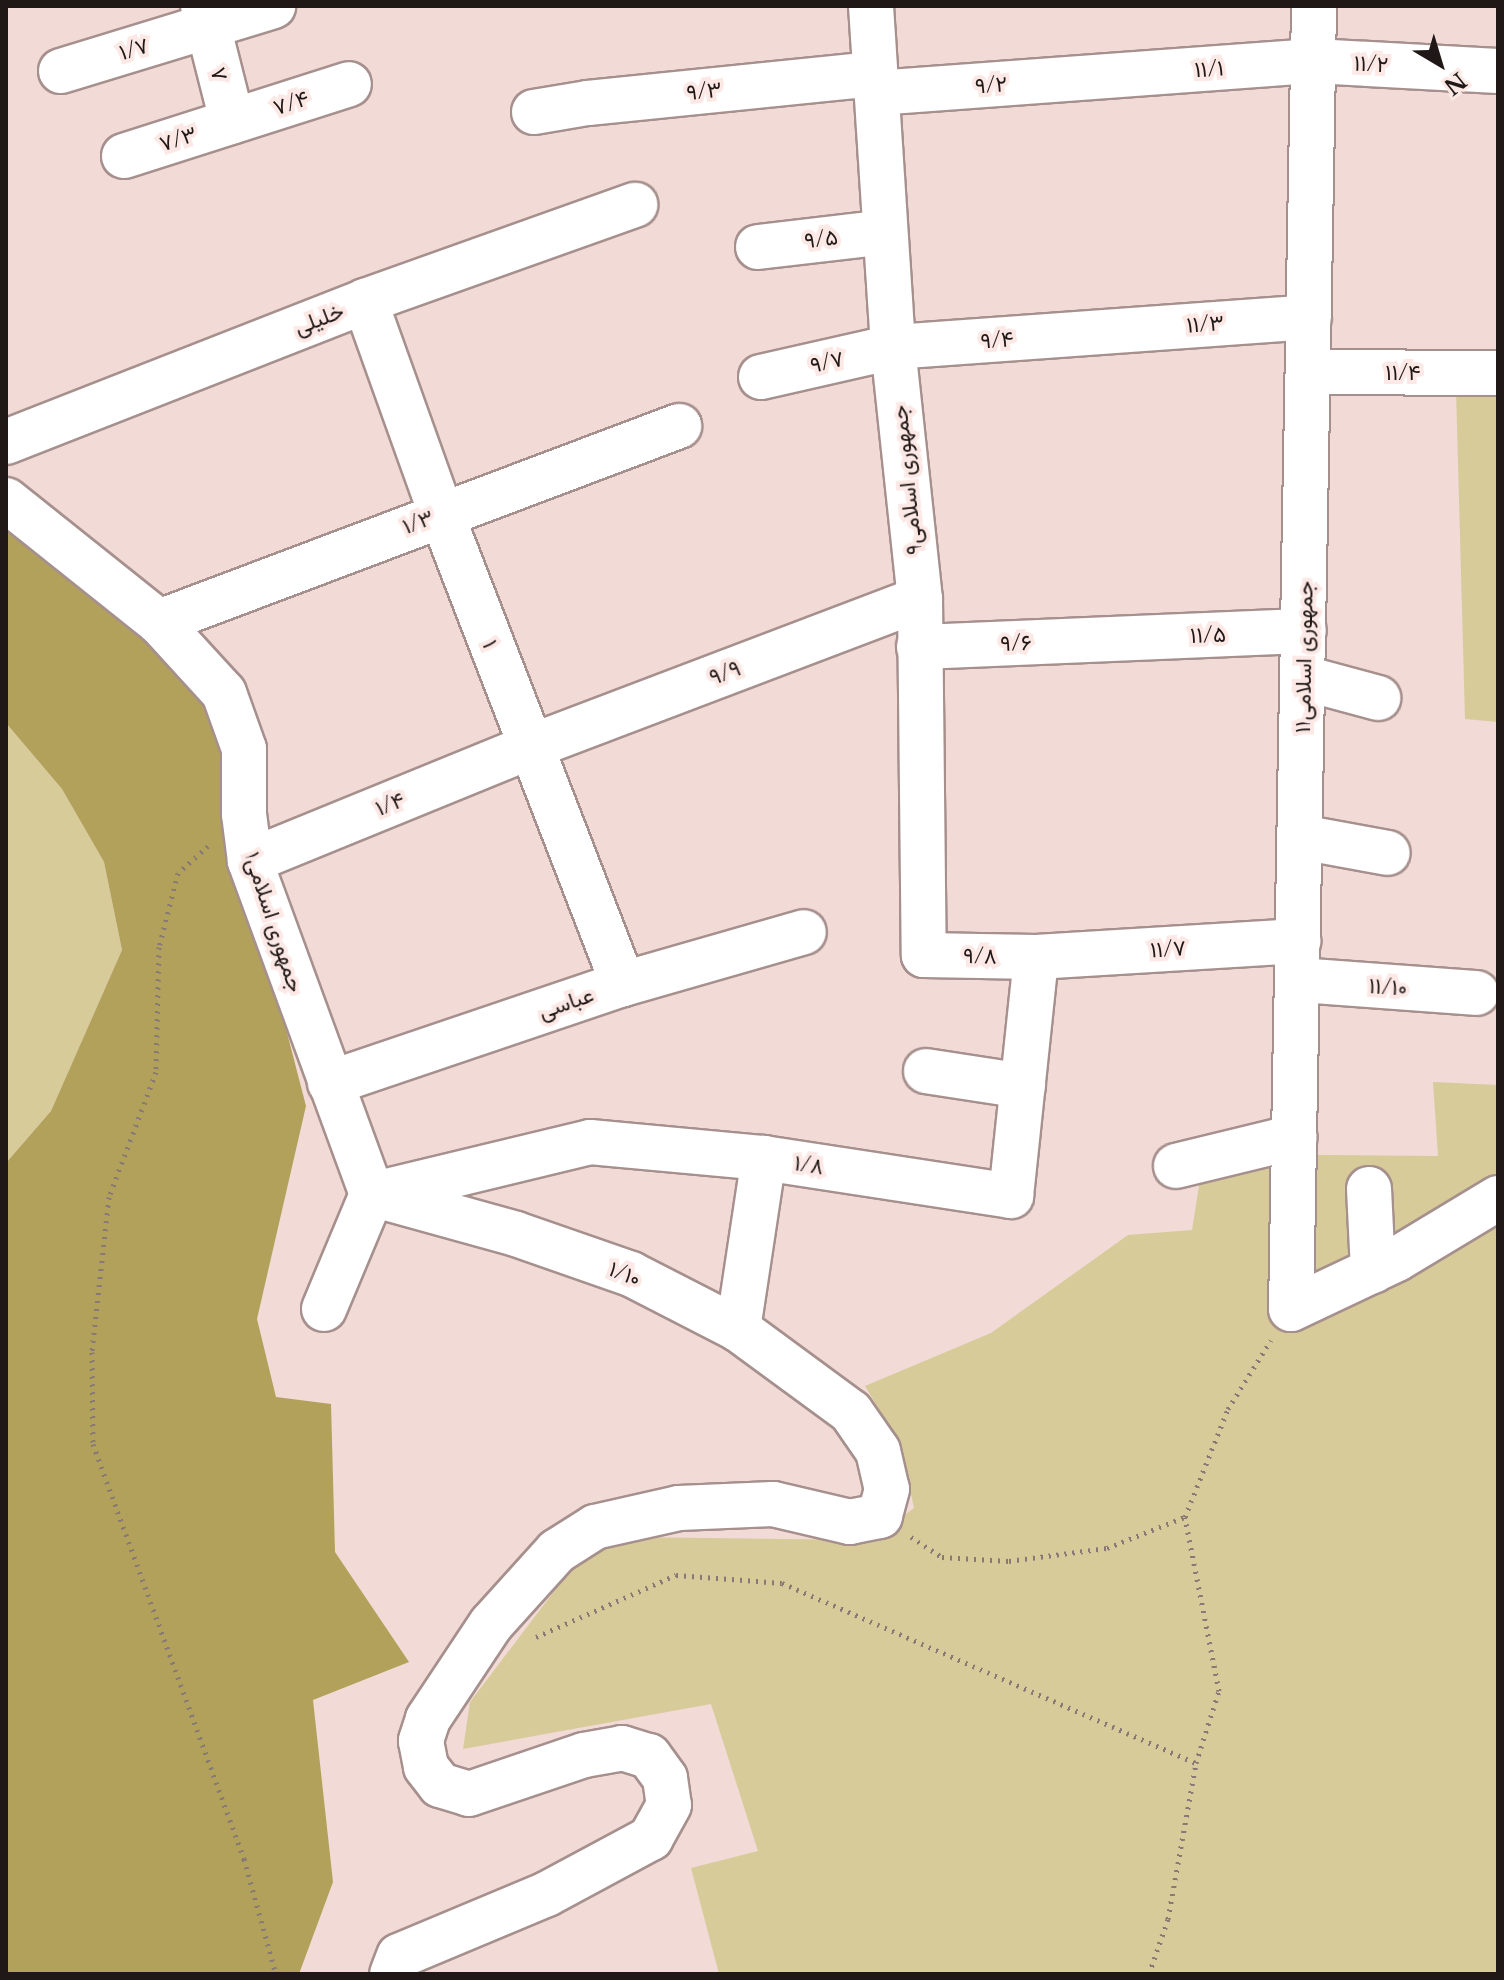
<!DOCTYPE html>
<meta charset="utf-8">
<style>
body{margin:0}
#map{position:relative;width:1504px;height:1980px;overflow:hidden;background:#f2dad6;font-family:"Libre Baskerville",Vazirmatn,serif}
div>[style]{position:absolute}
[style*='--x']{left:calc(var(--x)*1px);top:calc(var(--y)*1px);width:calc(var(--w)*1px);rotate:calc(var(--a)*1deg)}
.green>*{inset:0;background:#d7cb9a}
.forest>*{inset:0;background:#b2a15b}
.path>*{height:5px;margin-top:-2.5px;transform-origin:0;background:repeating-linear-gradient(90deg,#897976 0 2px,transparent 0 8px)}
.roads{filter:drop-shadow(2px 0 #a6908d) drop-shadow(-2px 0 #a6908d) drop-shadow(0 2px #a6908d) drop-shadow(0 -2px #a6908d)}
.minor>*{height:44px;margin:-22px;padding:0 22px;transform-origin:22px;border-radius:22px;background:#fff}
span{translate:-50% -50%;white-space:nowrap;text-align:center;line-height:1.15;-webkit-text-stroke:8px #fce9e6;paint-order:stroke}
.street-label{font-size:22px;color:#201816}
.frame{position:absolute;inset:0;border:8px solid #201816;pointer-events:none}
.north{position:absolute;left:1400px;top:24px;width:80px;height:80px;-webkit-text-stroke:6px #fce9e6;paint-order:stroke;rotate:142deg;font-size:22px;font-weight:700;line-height:32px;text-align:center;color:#201816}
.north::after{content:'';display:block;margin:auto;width:28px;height:36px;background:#201816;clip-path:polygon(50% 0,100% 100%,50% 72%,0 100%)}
</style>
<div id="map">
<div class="green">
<div style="clip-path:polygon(1456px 390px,1498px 394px,1498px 722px,1465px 719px)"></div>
<div style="clip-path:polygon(6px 723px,62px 789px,104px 862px,122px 950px,51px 1111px,6px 1163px)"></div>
<div style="clip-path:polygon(1433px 1082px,1498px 1085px,1498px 1974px,719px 1974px,691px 1868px,758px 1851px,711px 1704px,463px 1749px,470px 1702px,577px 1561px,630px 1537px,871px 1540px,914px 1508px,901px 1447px,865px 1386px,991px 1333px,1128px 1235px,1192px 1230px,1204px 1154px,1438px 1156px)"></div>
</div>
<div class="forest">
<div style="clip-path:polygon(6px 494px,217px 675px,236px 836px,306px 1106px,257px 1319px,276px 1397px,331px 1404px,335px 1552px,409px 1662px,313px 1700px,333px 1882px,299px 1974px,6px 1974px,6px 1163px,51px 1111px,122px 950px,104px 862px,62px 789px,6px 723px)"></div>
</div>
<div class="path">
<div style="--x:208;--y:846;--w:40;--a:138"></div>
<div style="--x:178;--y:873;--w:76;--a:104.4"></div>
<div style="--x:159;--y:947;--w:125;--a:91.4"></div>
<div style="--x:156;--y:1072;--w:134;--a:110.6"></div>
<div style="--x:109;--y:1197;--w:156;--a:96.3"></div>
<div style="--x:92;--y:1352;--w:92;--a:89.4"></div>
<div style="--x:93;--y:1444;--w:442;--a:70"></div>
<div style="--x:244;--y:1859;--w:119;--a:74.5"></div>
<div style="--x:911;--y:1537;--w:37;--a:33"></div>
<div style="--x:942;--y:1557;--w:67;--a:3.4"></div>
<div style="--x:1009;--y:1561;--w:99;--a:-7.6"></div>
<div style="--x:1107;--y:1548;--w:84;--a:-21.7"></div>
<div style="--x:536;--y:1637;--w:153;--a:-23.9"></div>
<div style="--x:676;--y:1575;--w:106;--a:4.3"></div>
<div style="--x:782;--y:1583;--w:451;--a:23.5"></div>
<div style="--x:1149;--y:1974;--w:58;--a:-70.9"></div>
<div style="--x:1168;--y:1919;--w:158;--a:-79.8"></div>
<div style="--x:1196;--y:1763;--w:76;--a:-72.3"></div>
<div style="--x:1219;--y:1691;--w:177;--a:-101.1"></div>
<div style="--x:1185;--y:1517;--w:116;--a:-68.3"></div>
<div style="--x:1228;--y:1409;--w:81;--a:-58.1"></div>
</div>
<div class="roads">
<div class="minor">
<div style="--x:203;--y:6;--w:119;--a:75.8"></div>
<div style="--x:871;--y:6;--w:342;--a:86.3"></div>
<div style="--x:893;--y:347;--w:253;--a:83.9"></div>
<div style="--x:920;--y:599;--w:356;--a:89.4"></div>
<div style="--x:924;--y:955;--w:112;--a:1"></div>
<div style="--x:1036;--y:957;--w:263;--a:-3.5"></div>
<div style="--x:1314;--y:6;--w:1303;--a:91.01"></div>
<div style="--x:1291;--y:1309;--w:117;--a:-25.3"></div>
<div style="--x:1397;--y:1259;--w:118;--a:-31.1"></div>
<div style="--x:61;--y:71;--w:222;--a:-17"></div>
<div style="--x:876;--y:93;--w:439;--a:-4.2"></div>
<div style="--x:1314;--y:61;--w:184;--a:3.1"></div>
<div style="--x:534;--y:112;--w:55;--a:-9.5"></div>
<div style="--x:588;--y:103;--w:287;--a:-5.8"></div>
<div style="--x:124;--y:156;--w:236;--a:-17.7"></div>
<div style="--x:758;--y:247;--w:128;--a:-6.7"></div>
<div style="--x:365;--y:301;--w:225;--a:70.3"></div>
<div style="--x:441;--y:513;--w:505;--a:68.87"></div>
<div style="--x:1308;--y:372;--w:190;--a:0.3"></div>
<div style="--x:761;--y:377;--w:135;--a:-12.8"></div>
<div style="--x:893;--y:347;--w:417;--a:-4.1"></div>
<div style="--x:6;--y:442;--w:386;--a:-21.4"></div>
<div style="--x:365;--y:301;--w:287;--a:-19.6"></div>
<div style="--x:6;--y:500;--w:196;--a:38.6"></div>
<div style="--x:159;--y:622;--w:96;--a:47.5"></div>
<div style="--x:224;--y:693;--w:59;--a:70.3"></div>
<div style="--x:244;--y:749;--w:65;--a:90"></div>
<div style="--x:244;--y:814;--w:47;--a:82.7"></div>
<div style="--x:250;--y:861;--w:355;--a:69.9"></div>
<div style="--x:159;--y:622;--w:556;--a:-20.65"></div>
<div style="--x:919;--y:647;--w:385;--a:-2.4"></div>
<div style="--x:1304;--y:678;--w:77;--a:15.1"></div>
<div style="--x:1301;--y:837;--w:88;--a:10.4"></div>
<div style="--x:250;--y:861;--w:302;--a:-22.2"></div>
<div style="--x:530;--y:747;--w:417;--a:-20.8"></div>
<div style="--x:1299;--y:980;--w:178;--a:4.2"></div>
<div style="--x:926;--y:1071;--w:98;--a:8.8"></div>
<div style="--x:330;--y:1083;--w:309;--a:-18.7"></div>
<div style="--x:623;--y:984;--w:188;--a:-16"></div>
<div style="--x:1176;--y:1166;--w:122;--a:-13.7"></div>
<div style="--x:1369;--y:1189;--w:82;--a:87.2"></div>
<div style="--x:372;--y:1194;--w:149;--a:15.5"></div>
<div style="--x:516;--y:1234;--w:122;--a:19.2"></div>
<div style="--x:631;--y:1274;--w:120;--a:27.2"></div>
<div style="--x:738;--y:1329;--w:140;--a:36.3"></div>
<div style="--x:851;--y:1412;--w:47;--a:55.3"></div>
<div style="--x:878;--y:1451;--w:39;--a:77"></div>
<div style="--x:887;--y:1489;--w:28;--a:105"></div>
<div style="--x:880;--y:1516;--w:31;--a:169"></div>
<div style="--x:850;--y:1522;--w:79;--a:-166.8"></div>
<div style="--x:773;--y:1504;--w:94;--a:177.6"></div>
<div style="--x:679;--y:1508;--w:86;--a:167.3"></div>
<div style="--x:595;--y:1527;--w:45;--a:147.7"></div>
<div style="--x:557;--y:1551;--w:98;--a:132.1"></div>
<div style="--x:491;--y:1624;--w:114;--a:123.6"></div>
<div style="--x:428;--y:1719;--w:23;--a:108"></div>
<div style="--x:421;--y:1741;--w:26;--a:79"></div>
<div style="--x:426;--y:1767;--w:23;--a:52"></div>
<div style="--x:440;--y:1785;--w:30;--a:17"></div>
<div style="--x:469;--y:1794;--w:121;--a:-18.7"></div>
<div style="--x:584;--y:1755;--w:39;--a:-10"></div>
<div style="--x:622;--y:1748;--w:28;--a:17"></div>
<div style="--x:649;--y:1756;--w:27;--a:54"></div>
<div style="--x:665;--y:1778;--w:27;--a:82"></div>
<div style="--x:669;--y:1805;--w:38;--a:119"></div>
<div style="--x:651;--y:1838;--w:118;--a:151.7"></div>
<div style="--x:547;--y:1894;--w:160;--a:157.3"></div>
<div style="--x:399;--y:1956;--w:19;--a:111"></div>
<div style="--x:375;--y:1194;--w:221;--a:-13.6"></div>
<div style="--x:590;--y:1142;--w:175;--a:5.3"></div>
<div style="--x:764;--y:1158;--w:250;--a:8.7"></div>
<div style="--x:1011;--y:1196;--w:240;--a:-84"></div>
<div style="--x:324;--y:1309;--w:125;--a:-67.3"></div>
<div style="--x:738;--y:1329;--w:173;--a:-81.4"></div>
</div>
</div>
<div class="street-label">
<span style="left:134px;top:49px;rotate:-17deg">۱/۷</span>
<span style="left:1371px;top:64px;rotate:3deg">۱۱/۲</span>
<span style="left:1209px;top:69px;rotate:-4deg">۱۱/۱</span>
<span style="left:219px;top:74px;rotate:75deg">۷</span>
<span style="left:991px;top:85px;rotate:-4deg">۹/۲</span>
<span style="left:704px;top:91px;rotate:-6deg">۹/۳</span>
<span style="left:291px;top:103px;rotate:-18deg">۷/۴</span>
<span style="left:178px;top:139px;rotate:-18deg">۷/۳</span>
<span style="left:821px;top:239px;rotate:-7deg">۹/۵</span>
<span style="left:319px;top:319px;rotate:-21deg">خلیلی</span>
<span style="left:1205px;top:324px;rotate:-4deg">۱۱/۳</span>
<span style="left:997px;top:340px;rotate:-4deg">۹/۴</span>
<span style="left:827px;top:362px;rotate:-13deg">۹/۷</span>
<span style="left:1403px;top:373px">۱۱/۴</span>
<span style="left:907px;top:480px;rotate:-96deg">جمهوری اسلامی۹</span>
<span style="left:418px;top:522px;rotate:-21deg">۱/۳</span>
<span style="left:1208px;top:635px;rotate:-2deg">۱۱/۵</span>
<span style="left:1016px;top:643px;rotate:-2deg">۹/۶</span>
<span style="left:490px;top:644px;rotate:69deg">۱</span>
<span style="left:1304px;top:657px;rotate:-89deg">جمهوری اسلامی۱۱</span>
<span style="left:725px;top:673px;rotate:-21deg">۹/۹</span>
<span style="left:390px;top:804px;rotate:-22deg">۱/۴</span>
<span style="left:274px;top:922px;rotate:72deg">جمهوری اسلامی۱</span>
<span style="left:1168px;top:949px;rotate:-4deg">۱۱/۷</span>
<span style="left:980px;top:956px;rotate:1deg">۹/۸</span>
<span style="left:1388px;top:987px;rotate:4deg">۱۱/۱۰</span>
<span style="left:566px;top:1003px;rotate:-19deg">عباسی</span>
<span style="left:809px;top:1165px;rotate:9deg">۱/۸</span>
<span style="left:625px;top:1274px;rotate:22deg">۱/۱۰</span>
</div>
<div class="frame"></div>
<div class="north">N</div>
</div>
